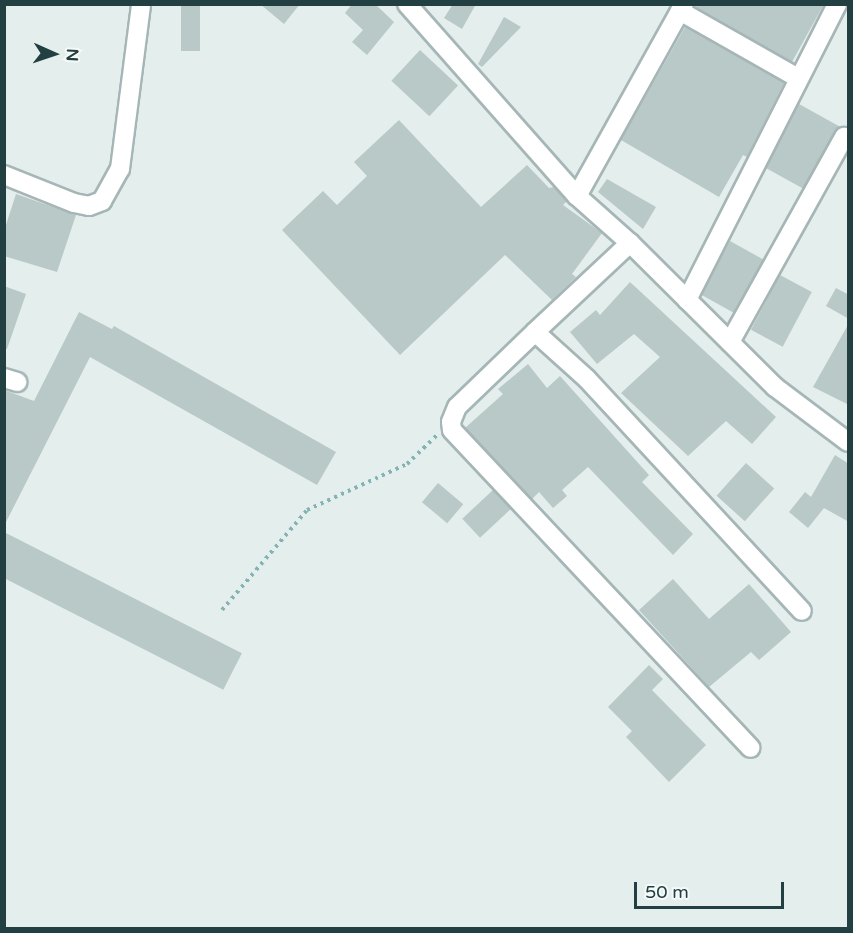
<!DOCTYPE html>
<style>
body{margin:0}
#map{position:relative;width:853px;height:933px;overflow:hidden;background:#e4eeed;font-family:"Varela Round",sans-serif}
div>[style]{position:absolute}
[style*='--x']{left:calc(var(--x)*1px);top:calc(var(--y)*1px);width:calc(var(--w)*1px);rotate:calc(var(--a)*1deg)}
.building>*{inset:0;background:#b9c9c7;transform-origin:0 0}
.path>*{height:4px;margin-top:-2px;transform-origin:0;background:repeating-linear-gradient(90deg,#83b3b3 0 3px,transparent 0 7.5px)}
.roads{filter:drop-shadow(2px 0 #a6b6b6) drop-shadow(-2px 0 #a6b6b6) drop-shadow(0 2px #a6b6b6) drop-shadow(0 -2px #a6b6b6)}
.street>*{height:18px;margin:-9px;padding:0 9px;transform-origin:9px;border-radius:9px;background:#fff}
.secondary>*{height:18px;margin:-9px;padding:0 9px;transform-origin:9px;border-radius:9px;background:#fff}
span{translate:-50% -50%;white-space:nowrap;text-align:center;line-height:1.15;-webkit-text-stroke:6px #f5faf9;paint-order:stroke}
.frame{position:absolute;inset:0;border:6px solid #223f41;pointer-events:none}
.north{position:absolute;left:24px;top:24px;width:60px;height:60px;-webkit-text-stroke:4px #f5faf9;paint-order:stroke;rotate:93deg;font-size:16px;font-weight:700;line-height:24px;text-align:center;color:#223f41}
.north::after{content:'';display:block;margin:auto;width:21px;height:27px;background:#223f41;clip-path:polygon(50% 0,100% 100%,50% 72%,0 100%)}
.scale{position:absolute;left:634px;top:882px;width:150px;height:27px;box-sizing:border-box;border:3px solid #223f41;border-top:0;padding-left:8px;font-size:18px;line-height:21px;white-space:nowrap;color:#223f41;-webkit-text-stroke:4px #f5faf9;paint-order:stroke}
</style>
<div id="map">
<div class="building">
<div style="left:181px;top:4px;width:19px;height:47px"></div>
<div style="clip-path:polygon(260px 4px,300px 4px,284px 24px)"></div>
<div style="clip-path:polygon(352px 4px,375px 4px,394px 22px,367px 55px,352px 42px,363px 30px,345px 13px)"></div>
<div style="clip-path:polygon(453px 4px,476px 4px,462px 29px,444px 18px)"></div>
<div style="clip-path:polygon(698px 4px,824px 4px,792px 62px,696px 7px)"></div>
<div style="clip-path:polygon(504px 17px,521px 27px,482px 67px,478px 64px)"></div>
<div style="clip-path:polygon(685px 27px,784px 83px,747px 157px,743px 155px,719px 197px,621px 140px)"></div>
<div style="left:420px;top:50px;width:52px;height:42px;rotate:43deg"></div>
<div style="left:799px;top:104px;width:47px;height:72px;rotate:29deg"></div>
<div style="clip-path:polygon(399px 120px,481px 207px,527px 165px,549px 188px,554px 187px,567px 201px,563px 205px,602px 233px,572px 274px,576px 277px,552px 300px,505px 255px,400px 355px,282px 230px,323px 191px,337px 205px,367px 176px,354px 162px)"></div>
<div style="clip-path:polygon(607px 179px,656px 207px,643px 229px,598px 192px)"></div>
<div style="clip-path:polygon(16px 194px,76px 215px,57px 272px,4px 256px,4px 231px)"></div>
<div style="left:730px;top:241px;width:38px;height:61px;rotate:29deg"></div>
<div style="left:780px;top:275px;width:36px;height:62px;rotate:28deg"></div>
<div style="clip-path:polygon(630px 282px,776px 417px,752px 444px,726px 421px,688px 456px,621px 393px,660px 357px,634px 334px,597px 364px,570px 332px,596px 310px,600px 315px)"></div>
<div style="clip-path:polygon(4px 286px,26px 294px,7px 349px,4px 349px)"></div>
<div style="clip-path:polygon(836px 288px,849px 295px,849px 319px,826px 306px)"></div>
<div style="clip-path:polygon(79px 312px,112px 329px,114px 326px,336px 452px,317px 485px,90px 357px,4px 526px,4px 390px,34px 401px)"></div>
<div style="clip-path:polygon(849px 323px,849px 405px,813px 387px)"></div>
<div style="clip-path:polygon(528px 364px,547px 388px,560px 376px,649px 475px,642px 482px,693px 534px,673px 555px,588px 467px,562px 490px,567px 496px,553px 508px,539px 492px,532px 499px,465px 428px,503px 394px,498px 389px)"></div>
<div style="clip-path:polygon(835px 455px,849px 464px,849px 522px,824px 508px,808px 528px,789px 512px,805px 492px,811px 497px)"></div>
<div style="left:746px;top:463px;width:38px;height:44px;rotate:42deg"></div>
<div style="left:438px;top:483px;width:33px;height:25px;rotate:40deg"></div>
<div style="left:493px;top:490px;width:26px;height:42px;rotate:47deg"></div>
<div style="left:4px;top:532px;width:267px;height:41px;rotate:27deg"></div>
<div style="clip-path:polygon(673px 579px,709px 619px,749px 584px,791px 632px,759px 660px,751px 652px,709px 687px,639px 610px)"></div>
<div style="clip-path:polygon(649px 665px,663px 679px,652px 690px,706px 745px,669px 782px,626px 737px,632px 731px,608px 707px)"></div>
</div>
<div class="path">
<div style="--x:222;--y:610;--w:131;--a:-49.6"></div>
<div style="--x:307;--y:510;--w:110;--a:-24.7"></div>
<div style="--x:407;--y:464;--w:42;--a:-44"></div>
</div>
<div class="roads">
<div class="street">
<div style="--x:680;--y:11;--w:136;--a:29.6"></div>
<div style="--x:4;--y:175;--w:75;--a:21.8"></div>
<div style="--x:74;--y:203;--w:15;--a:11"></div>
<div style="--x:89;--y:206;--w:14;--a:-21"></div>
<div style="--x:102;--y:201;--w:37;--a:-61"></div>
<div style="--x:120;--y:169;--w:166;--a:-82.7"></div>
<div style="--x:577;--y:196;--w:220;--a:-60.9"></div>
<div style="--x:630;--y:243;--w:130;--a:136.9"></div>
<div style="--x:535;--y:332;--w:70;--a:42.1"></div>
<div style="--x:587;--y:379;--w:316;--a:47.2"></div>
<div style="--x:687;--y:300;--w:332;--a:-63.1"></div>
<div style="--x:535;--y:332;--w:108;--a:136.1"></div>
<div style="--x:457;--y:407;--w:16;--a:112"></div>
<div style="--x:451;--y:422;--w:8;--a:83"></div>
<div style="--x:452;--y:430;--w:436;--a:46.8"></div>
<div style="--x:730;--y:342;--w:235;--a:-60.9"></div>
<div style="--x:4;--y:378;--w:14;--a:17"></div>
</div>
<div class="secondary">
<div style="--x:407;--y:4;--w:256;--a:48.5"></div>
<div style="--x:577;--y:196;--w:71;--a:41.6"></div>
<div style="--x:630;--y:243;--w:204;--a:44.8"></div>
<div style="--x:775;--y:387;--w:91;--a:37"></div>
</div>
</div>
<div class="frame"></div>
<div class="north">N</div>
<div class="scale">50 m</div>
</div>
